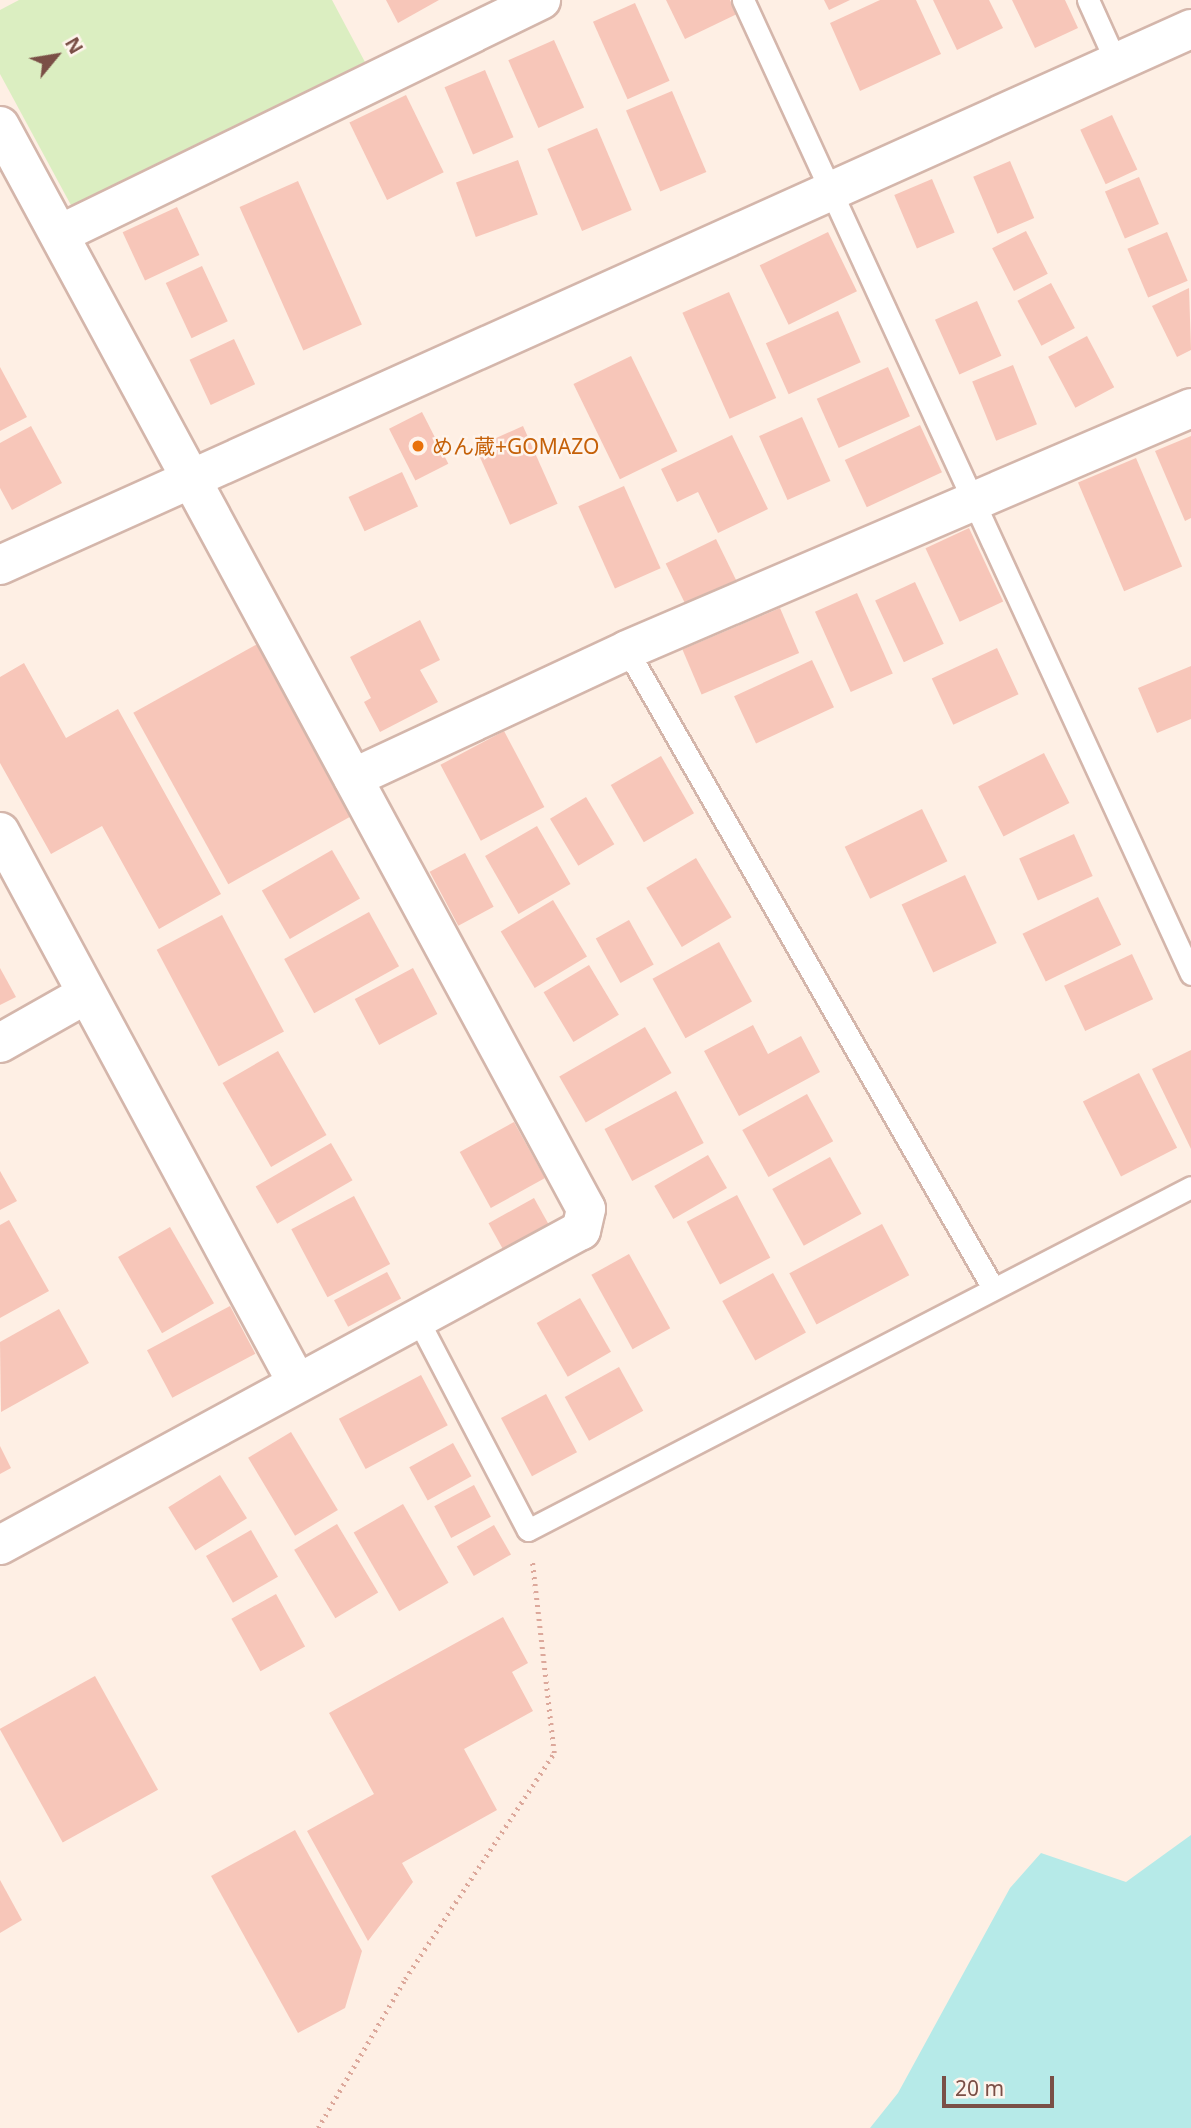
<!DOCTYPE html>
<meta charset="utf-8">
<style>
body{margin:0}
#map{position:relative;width:1191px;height:2128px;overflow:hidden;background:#feefe4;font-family:"Noto Sans","Noto Sans JP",sans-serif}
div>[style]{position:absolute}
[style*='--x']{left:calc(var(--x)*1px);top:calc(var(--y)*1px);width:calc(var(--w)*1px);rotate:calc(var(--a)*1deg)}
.green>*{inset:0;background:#dbeec1}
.water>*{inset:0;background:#b6eae8}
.building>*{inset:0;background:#f7c6b9;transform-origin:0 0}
.path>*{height:4.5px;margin-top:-2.25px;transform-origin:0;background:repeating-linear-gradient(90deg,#dca89b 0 2px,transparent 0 7px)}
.roads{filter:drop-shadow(2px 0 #d4b6ab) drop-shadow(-2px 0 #d4b6ab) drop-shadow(0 2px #d4b6ab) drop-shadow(0 -2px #d4b6ab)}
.service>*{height:21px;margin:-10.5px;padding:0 10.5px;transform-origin:10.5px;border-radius:10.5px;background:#fff}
.minor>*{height:38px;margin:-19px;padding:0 19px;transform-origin:19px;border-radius:19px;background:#fff}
.dots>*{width:19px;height:19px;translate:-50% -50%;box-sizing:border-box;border:4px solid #fff4ec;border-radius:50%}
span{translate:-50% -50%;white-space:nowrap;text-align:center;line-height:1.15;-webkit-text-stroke:5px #fff4ec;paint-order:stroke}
.food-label{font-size:21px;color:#c56008}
.left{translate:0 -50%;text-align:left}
.north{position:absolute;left:21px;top:21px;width:70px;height:70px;-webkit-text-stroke:5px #fff4ec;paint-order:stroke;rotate:60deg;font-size:19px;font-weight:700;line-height:28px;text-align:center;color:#7a4f46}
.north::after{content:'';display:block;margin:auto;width:24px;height:32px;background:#7a4f46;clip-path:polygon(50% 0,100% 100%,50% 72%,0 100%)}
.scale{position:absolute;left:942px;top:2076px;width:112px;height:32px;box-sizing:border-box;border:4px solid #7a4f46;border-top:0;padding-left:9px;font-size:21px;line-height:24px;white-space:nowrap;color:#7a4f46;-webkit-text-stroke:5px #fff4ec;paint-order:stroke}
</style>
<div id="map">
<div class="green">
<div style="clip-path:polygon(19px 0,332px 0,365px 62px,72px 207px,0 74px,0 10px)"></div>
</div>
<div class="water">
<div style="clip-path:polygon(1191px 1835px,1191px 2128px,870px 2128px,898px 2093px,1010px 1888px,1041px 1853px,1126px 1882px)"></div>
</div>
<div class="building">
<div style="clip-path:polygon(386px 0,439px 0,398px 23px)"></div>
<div style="clip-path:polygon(666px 0,730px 0,737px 14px,685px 39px)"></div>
<div style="clip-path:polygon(824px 0,850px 0,829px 10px)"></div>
<div style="clip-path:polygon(880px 0,916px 0,941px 54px,860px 91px,830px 23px)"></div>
<div style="clip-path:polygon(933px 0,989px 0,1003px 28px,957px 50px)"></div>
<div style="clip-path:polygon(1012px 0,1065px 0,1078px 28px,1035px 48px)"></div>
<div style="left:635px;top:3px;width:85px;height:46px;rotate:66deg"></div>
<div style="left:554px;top:40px;width:74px;height:50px;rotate:66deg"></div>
<div style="left:485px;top:70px;width:73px;height:44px;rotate:67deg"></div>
<div style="left:672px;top:91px;width:88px;height:50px;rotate:67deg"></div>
<div style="left:406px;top:95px;width:86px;height:63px;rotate:64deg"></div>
<div style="left:1112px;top:115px;width:60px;height:35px;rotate:65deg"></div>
<div style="left:597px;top:128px;width:89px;height:54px;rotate:67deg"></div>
<div style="left:518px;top:160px;width:58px;height:66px;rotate:70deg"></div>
<div style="left:1010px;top:161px;width:62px;height:40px;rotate:67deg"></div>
<div style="left:1139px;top:177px;width:51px;height:37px;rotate:67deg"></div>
<div style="left:932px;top:179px;width:58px;height:41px;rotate:67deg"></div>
<div style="left:298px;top:181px;width:157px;height:64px;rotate:66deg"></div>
<div style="left:177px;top:207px;width:53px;height:60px;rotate:65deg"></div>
<div style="left:1026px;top:231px;width:48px;height:38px;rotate:63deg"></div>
<div style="left:828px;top:232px;width:66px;height:76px;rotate:64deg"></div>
<div style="left:1167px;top:232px;width:53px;height:43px;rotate:67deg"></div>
<div style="left:202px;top:266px;width:61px;height:40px;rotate:65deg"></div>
<div style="left:1051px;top:283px;width:51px;height:38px;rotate:62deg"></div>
<div style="clip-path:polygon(1189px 288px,1191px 350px,1177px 357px,1152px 306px)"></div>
<div style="left:729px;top:292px;width:116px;height:51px;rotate:66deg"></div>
<div style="left:977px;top:301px;width:60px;height:46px;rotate:66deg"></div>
<div style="left:838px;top:311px;width:56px;height:79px;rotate:66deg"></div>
<div style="left:1087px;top:336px;width:58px;height:44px;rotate:62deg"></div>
<div style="left:234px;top:339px;width:50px;height:49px;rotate:65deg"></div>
<div style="left:631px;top:356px;width:106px;height:64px;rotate:64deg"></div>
<div style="left:1013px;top:365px;width:64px;height:44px;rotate:68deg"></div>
<div style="clip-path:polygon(0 367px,27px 417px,0 431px)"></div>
<div style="left:888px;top:367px;width:54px;height:78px;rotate:66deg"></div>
<div style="left:422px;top:412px;width:58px;height:37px;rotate:63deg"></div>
<div style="left:802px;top:417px;width:70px;height:47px;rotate:66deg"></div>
<div style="left:920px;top:425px;width:52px;height:83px;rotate:65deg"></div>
<div style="clip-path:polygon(31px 426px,62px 483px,12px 510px,0 488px,0 443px)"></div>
<div style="left:523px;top:426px;width:85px;height:52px;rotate:66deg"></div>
<div style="clip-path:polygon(732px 435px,768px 509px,718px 533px,698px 492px,677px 502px,661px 469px)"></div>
<div style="clip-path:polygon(1191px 436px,1191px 518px,1185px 521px,1155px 451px)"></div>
<div style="left:1136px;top:458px;width:118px;height:63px;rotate:67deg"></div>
<div style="left:402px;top:472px;width:38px;height:59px;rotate:65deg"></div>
<div style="left:624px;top:486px;width:90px;height:50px;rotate:66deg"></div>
<div style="left:969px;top:528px;width:81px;height:48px;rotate:65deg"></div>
<div style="left:716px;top:539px;width:46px;height:56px;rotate:64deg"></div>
<div style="left:915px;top:582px;width:68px;height:44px;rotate:65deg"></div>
<div style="left:857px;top:593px;width:88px;height:46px;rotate:66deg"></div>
<div style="left:780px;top:608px;width:49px;height:106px;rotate:67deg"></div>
<div style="clip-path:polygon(420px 620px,440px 660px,420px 670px,438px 702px,380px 732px,364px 702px,371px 698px,350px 657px)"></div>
<div style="left:261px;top:642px;width:196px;height:146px;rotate:61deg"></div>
<div style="left:997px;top:648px;width:51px;height:72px;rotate:65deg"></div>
<div style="left:812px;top:660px;width:52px;height:86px;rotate:65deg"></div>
<div style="clip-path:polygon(24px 663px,66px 738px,118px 709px,221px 894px,159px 929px,102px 826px,51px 854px,0 763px,0 677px)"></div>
<div style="clip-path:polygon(1191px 666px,1191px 719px,1157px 733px,1138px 688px)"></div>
<div style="left:504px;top:731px;width:86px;height:72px;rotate:62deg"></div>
<div style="left:1044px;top:753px;width:56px;height:74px;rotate:63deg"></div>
<div style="left:661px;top:756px;width:66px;height:58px;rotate:60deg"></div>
<div style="left:586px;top:797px;width:55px;height:42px;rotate:59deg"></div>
<div style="left:922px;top:809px;width:58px;height:86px;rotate:64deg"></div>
<div style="left:537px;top:826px;width:67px;height:60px;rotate:60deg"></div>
<div style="left:1074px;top:834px;width:46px;height:60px;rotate:66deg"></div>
<div style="left:332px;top:850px;width:56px;height:81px;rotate:60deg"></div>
<div style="left:465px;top:853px;width:61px;height:40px;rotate:62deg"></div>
<div style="left:696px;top:858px;width:69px;height:58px;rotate:59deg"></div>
<div style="left:965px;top:875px;width:75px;height:70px;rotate:65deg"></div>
<div style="left:1098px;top:897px;width:53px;height:84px;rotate:64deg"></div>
<div style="left:553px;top:900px;width:66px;height:61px;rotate:59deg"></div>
<div style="left:369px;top:912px;width:62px;height:97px;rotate:61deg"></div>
<div style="left:222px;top:915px;width:132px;height:74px;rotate:62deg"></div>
<div style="left:629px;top:920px;width:51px;height:38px;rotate:61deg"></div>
<div style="left:719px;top:942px;width:68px;height:76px;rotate:61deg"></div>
<div style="left:1132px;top:954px;width:50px;height:75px;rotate:65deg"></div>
<div style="left:589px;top:965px;width:58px;height:53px;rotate:59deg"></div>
<div style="clip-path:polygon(0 968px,16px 997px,0 1005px)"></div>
<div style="left:413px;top:968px;width:52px;height:66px;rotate:62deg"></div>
<div style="clip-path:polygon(753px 1025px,768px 1054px,801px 1036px,820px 1072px,739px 1116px,704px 1051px)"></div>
<div style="left:645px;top:1027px;width:53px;height:99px;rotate:60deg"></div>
<div style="clip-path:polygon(1191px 1050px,1191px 1149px,1152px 1069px)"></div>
<div style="left:278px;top:1051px;width:97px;height:64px;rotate:60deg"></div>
<div style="left:1139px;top:1073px;width:84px;height:63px;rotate:63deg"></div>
<div style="left:676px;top:1091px;width:59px;height:81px;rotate:62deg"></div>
<div style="left:807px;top:1094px;width:54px;height:74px;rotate:61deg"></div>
<div style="left:514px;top:1122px;width:64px;height:62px;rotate:61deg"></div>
<div style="left:331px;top:1143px;width:43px;height:87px;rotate:60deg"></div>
<div style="left:708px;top:1155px;width:38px;height:62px;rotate:60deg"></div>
<div style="left:830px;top:1157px;width:65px;height:66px;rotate:61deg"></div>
<div style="clip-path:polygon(0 1171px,17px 1201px,0 1210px)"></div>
<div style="left:737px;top:1195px;width:71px;height:57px;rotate:62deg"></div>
<div style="left:354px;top:1196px;width:77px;height:71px;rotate:62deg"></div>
<div style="left:534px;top:1198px;width:33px;height:52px;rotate:61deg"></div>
<div style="clip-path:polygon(9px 1220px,49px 1291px,0 1318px,0 1225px)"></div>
<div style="left:882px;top:1224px;width:58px;height:105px;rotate:62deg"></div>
<div style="left:170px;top:1227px;width:88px;height:60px;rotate:60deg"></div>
<div style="left:629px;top:1254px;width:85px;height:43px;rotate:61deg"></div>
<div style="left:387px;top:1272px;width:30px;height:60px;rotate:62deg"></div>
<div style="left:773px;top:1273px;width:68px;height:58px;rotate:61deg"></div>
<div style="left:580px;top:1298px;width:62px;height:50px;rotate:60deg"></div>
<div style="left:230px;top:1306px;width:54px;height:94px;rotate:62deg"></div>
<div style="clip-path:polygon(59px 1309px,89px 1363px,1px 1412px,0 1342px)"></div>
<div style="left:619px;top:1367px;width:50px;height:62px;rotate:61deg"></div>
<div style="left:421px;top:1375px;width:57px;height:93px;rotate:62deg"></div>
<div style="left:546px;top:1394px;width:66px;height:51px;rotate:62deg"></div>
<div style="left:291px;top:1432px;width:91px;height:50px;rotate:59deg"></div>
<div style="left:453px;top:1443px;width:38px;height:50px;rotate:61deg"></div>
<div style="clip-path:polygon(0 1446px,11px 1468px,0 1474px)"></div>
<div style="left:220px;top:1475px;width:51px;height:61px;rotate:58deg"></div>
<div style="left:474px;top:1485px;width:36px;height:45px;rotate:62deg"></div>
<div style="left:403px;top:1504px;width:91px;height:57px;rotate:60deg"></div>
<div style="left:337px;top:1524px;width:80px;height:50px;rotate:59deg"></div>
<div style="left:494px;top:1525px;width:34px;height:43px;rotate:60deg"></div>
<div style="left:251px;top:1530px;width:54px;height:52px;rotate:60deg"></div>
<div style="left:276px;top:1594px;width:60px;height:51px;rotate:61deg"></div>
<div style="clip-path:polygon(503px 1617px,528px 1663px,512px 1672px,533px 1711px,464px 1749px,497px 1810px,402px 1863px,413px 1882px,368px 1941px,307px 1831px,374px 1794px,329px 1713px)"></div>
<div style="left:95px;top:1676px;width:130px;height:109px;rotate:61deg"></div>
<div style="clip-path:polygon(295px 1830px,362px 1951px,345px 2008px,298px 2033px,211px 1876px)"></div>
<div style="clip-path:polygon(0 1880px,22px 1920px,0 1933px)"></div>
</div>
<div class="path">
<div style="--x:318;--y:2128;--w:173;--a:-59.7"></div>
<div style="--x:405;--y:1979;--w:271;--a:-56.6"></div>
<div style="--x:554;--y:1753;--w:195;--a:-96.5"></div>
</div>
<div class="roads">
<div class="service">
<div style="--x:743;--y:0;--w:1072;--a:65.3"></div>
<div style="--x:1088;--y:0;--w:68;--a:65.7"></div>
<div style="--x:627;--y:650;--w:736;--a:60.16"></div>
<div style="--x:417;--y:1318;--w:239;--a:62.4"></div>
<div style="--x:528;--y:1530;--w:746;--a:-27.35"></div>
</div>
<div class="minor">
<div style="--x:0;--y:126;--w:1231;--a:61.58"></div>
<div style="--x:586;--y:1209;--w:22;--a:103"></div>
<div style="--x:581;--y:1230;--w:661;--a:151.53"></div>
<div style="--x:60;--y:234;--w:535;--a:-25.94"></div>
<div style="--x:0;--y:565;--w:1306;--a:-24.23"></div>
<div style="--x:353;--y:778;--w:302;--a:-25"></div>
<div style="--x:627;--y:650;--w:614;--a:-23.22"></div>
<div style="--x:0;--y:832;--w:626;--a:61.67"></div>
<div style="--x:0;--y:1043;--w:98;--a:-29.5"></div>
</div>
</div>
<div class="dots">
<div style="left:418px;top:446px;background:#e8710a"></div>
</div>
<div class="food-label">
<span class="left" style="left:432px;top:446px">めん蔵+GOMAZO</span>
</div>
<div class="north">N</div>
<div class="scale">20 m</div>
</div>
